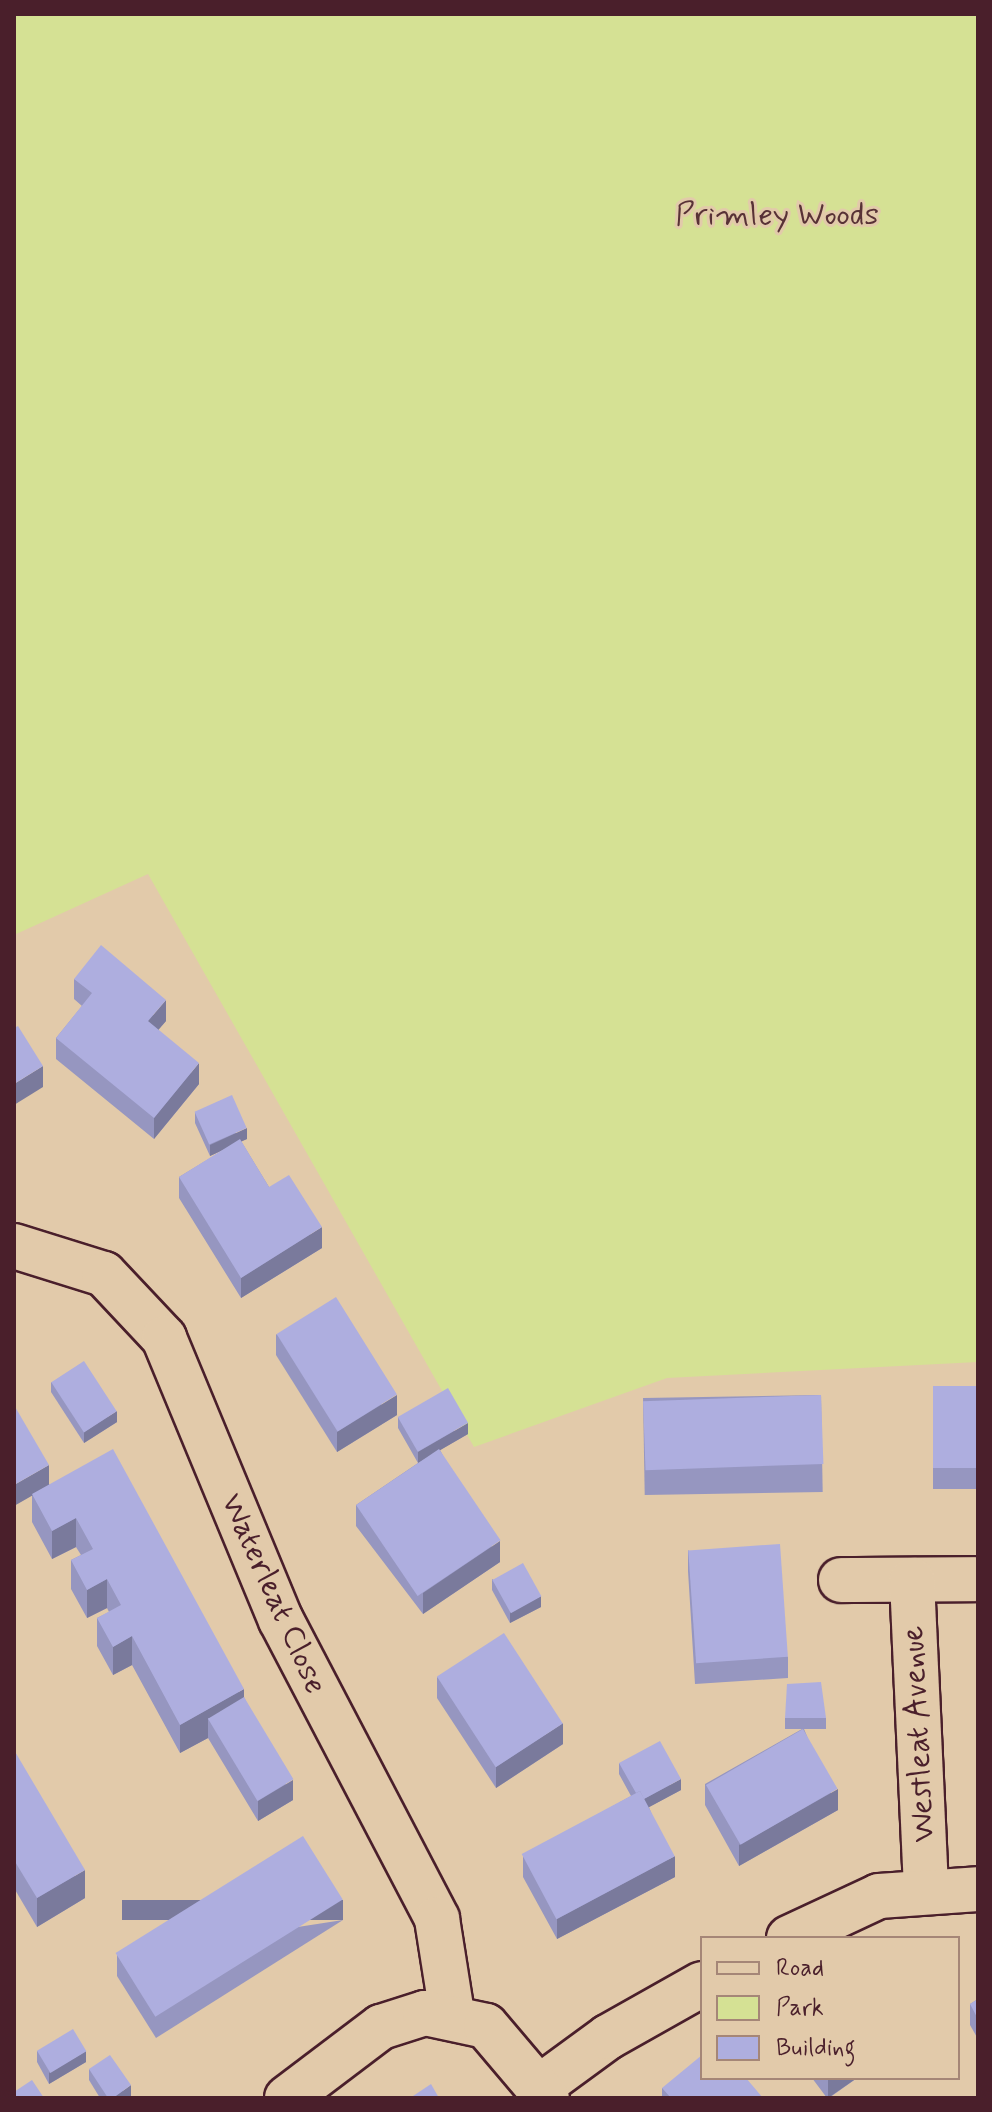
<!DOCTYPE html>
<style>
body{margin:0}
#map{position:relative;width:992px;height:2112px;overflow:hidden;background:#e2caaa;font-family:Mynerve,sans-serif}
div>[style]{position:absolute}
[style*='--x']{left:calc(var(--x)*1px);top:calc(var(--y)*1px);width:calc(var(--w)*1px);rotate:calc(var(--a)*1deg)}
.green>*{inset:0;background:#d5e194}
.roads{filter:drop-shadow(2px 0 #4a1f2b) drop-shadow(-2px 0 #4a1f2b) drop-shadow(0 2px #4a1f2b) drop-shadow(0 -2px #4a1f2b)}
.minor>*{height:44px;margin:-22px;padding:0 22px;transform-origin:22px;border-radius:22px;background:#e2caaa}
.wall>*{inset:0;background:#9696c0;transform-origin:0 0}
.shaded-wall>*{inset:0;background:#7a7a9c;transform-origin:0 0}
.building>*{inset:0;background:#aeaedf;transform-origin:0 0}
span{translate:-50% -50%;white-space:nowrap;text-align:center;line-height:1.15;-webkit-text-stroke:6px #e2caaa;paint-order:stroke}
.park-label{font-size:32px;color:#583236}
.street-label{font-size:32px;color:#4a1f2b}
.frame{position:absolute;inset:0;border:16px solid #4a1f2b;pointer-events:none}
.legend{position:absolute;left:700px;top:1936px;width:260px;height:144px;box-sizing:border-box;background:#e2caaa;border:2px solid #a58677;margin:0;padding:10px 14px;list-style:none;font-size:24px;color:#4a1f2b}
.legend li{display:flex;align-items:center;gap:16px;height:40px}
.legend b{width:40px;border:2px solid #a58677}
</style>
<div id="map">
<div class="green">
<div style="clip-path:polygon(14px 14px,978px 14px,978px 1362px,667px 1378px,474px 1447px,148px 874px,14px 935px)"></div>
</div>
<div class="roads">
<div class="minor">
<div style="--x:14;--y:1246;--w:94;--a:17.3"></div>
<div style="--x:104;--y:1274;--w:88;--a:46.8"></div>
<div style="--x:164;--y:1338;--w:305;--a:67.5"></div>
<div style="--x:281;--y:1620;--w:337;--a:62.4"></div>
<div style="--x:437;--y:1919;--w:96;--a:81"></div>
<div style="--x:841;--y:1580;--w:134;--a:-0.4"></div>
<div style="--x:912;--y:1580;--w:308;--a:87.4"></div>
<div style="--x:789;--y:1938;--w:99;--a:-25"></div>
<div style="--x:879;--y:1896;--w:99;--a:-4"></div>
<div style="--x:541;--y:2086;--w:83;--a:-36.2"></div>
<div style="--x:608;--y:2037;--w:108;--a:-29.4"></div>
<div style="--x:287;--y:2098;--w:118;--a:-37.1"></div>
<div style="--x:381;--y:2027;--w:46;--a:-17.7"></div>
<div style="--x:425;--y:2013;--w:62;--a:12"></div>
<div style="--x:486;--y:2026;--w:94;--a:49.7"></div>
</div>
</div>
<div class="wall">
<div style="clip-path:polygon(74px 979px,166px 1021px,158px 1030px,199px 1084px,154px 1139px,56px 1059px,56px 1038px,82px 1006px,74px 999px)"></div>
<div style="clip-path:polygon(195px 1112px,247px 1139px,241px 1141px,269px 1187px,322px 1248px,241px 1298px,179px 1198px,179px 1177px,225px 1149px,210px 1156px,195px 1123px)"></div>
<div style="clip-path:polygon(276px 1334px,397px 1415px,337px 1452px,276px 1355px)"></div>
<div style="clip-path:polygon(51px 1382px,117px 1422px,84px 1443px,51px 1392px)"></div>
<div style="left:933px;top:1386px;width:45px;height:103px"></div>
<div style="left:821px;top:1395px;width:97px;height:178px;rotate:89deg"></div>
<div style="clip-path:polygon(398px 1417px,468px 1434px,440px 1450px,500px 1562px,423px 1614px,356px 1526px,356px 1505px,418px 1463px,398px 1428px)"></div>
<div style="clip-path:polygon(49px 1484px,244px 1697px,293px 1800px,258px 1821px,208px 1738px,180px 1753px,132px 1665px,113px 1675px,97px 1646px,97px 1618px,109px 1612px,107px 1608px,87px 1618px,71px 1589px,71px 1560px,81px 1555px,76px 1547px,52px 1559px,32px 1522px,32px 1495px,14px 1506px)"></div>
<div style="clip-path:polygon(688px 1550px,788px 1657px,788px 1678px,695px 1684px,688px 1571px)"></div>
<div style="clip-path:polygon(492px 1579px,541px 1607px,510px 1623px,492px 1590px)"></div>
<div style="clip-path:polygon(437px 1677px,563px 1744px,496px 1788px,437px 1698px)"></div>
<div style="clip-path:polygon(785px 1718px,826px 1718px,826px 1729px,804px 1729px,838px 1810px,739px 1866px,705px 1805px,705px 1784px,802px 1729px,785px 1729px)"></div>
<div style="clip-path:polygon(14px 1750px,85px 1898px,37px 1927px,14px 1888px)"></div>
<div style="clip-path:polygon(619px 1763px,681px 1790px,649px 1807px,675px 1877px,557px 1939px,523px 1877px,523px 1856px,631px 1796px,619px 1774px)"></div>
<div style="clip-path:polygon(343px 1920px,156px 2038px,117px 1976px,117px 1955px)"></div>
<div style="clip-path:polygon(978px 1954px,978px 1980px,976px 1976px,976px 1955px)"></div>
<div style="clip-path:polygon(978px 1999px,978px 2039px,970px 2025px,970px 2004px)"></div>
<div style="clip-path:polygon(37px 2051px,86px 2062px,49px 2084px,37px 2062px)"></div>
<div style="clip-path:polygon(89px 2069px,131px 2096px,128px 2098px,100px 2098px,89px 2080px)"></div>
<div style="clip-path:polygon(812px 2078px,857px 2078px,829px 2098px,827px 2098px)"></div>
<div style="clip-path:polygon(662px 2088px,763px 2098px,662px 2098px)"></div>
</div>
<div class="shaded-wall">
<div style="clip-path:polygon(166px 1000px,166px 1021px,148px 1042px,148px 1021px)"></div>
<div style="clip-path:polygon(199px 1063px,199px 1084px,154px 1139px,154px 1118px)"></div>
<div style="clip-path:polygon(43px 1066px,43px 1087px,14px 1105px,14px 1084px)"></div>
<div style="clip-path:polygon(247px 1128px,247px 1139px,210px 1156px,210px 1145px)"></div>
<div style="clip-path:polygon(322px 1227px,322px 1248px,241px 1298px,241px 1278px)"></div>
<div style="clip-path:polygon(397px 1395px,397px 1415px,337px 1452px,337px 1432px)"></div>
<div style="clip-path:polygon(117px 1411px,117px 1422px,84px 1443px,84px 1432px)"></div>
<div style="clip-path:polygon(468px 1423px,468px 1434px,418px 1463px,418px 1452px)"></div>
<div style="clip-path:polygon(49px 1465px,49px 1486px,14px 1506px,14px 1485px)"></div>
<div style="clip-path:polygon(76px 1518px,76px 1547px,52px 1559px,52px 1531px)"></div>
<div style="clip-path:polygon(500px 1541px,500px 1562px,423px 1614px,423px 1593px)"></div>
<div style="clip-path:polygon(107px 1579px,107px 1608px,87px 1618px,87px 1590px)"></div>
<div style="clip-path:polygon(541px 1596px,541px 1607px,510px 1623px,510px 1612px)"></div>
<div style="clip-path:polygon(132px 1636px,132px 1665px,113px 1675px,113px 1647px)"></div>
<div style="clip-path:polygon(244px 1689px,244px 1718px,208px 1718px,208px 1738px,180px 1753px,180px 1725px)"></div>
<div style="clip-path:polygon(563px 1723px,563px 1744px,496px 1788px,496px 1767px)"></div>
<div style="clip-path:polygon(681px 1779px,681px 1790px,640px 1812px,640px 1801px)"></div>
<div style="clip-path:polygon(293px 1780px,293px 1800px,258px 1821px,258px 1801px)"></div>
<div style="clip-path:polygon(838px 1789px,838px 1810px,739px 1866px,739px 1845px)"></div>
<div style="clip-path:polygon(675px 1856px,675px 1877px,557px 1939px,557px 1919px)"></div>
<div style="clip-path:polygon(85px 1870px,85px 1898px,37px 1927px,37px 1898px)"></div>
<div style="left:343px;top:1900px;width:20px;height:221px;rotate:90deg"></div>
<div style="left:15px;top:2048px;width:21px;height:1px;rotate:90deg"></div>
<div style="clip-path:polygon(86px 2051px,86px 2062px,49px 2084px,49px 2073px)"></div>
<div style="clip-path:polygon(828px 2078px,857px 2078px,828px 2098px)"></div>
<div style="clip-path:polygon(131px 2085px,131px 2096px,128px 2098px,113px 2098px)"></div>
</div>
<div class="building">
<div style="clip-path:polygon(101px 945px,166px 1000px,148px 1021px,199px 1063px,154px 1118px,56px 1038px,92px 993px,74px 979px)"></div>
<div style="clip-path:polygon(18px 1026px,43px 1066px,14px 1084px,14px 1028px)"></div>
<div style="left:232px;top:1095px;width:36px;height:41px;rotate:66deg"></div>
<div style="clip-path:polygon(240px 1139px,269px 1187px,289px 1175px,322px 1227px,241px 1278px,179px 1177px)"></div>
<div style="left:336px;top:1297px;width:115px;height:70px;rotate:58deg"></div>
<div style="left:84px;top:1361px;width:60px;height:39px;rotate:57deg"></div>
<div style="left:933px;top:1386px;width:45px;height:82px"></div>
<div style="left:448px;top:1388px;width:40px;height:58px;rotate:60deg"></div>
<div style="left:821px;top:1395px;width:69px;height:178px;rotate:88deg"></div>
<div style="clip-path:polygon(14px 1405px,49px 1465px,14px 1485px)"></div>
<div style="clip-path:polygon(113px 1449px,244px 1689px,180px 1725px,132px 1636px,113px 1647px,97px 1618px,121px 1605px,107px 1579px,87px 1590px,71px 1560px,93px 1549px,76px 1518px,52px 1531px,32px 1494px)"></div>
<div style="left:439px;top:1449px;width:110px;height:100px;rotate:56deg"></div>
<div style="left:780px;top:1544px;width:113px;height:92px;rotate:86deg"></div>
<div style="left:523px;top:1563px;width:38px;height:35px;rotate:61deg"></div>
<div style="left:504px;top:1633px;width:108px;height:80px;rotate:57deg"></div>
<div style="clip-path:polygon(821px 1682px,826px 1718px,785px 1718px,787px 1684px)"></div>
<div style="left:244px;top:1697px;width:96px;height:42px;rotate:59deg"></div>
<div style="left:803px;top:1729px;width:69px;height:112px;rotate:60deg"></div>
<div style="clip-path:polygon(660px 1741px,681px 1779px,644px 1799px,640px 1791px,636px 1793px,619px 1763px)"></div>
<div style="clip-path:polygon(14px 1750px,85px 1870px,37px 1898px,14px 1860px)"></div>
<div style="left:640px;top:1791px;width:74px;height:134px;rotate:62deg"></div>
<div style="left:303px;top:1836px;width:75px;height:221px;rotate:58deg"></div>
<div style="clip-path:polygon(978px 1999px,978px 2019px,970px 2004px)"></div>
<div style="left:73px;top:2029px;width:26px;height:42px;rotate:59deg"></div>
<div style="clip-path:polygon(110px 2055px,131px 2085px,113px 2098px,108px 2098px,89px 2069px)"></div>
<div style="clip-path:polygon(702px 2055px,702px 2078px,746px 2078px,763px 2098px,671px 2098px,662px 2088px)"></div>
<div style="clip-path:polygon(32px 2080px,44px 2098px,14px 2098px,14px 2092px)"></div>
<div style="clip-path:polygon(431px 2084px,439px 2098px,410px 2098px)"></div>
</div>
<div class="park-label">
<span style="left:777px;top:215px">Primley Woods</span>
</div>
<div class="street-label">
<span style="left:273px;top:1594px;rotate:66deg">Waterleat Close</span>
<span style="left:919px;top:1734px;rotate:-93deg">Westleat Avenue</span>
</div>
<div class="frame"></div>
<ul class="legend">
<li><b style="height:10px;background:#e2caaa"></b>Road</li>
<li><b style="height:22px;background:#d5e194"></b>Park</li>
<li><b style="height:22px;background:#aeaedf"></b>Building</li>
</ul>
</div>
